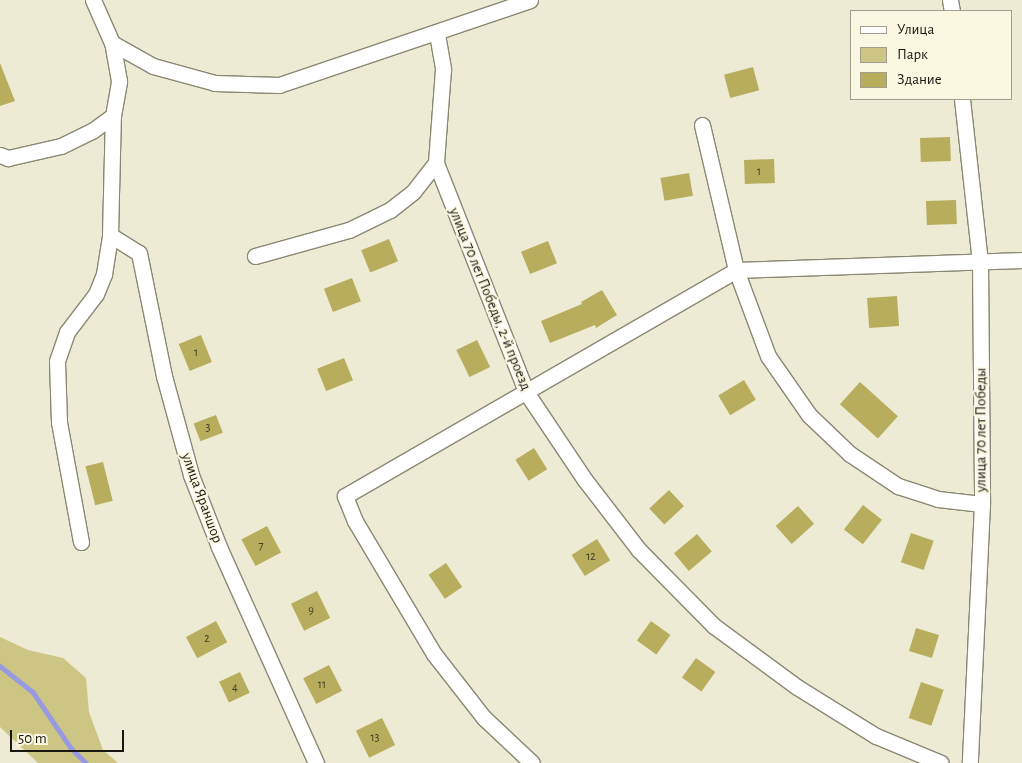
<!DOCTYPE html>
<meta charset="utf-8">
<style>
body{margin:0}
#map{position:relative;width:1022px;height:763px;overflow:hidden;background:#edebd4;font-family:"Alegreya Sans",sans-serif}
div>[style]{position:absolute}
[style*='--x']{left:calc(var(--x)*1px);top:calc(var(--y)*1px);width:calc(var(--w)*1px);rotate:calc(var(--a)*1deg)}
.green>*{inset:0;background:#cdc584}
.stream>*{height:4.5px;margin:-2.25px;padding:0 2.25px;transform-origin:2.25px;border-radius:2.25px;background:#979ae0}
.building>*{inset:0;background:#b7ad5d;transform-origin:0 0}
.roads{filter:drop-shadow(1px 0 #8a8873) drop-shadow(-1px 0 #8a8873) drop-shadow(0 1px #8a8873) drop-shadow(0 -1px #8a8873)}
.street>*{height:15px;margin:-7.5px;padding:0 7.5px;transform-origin:7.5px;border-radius:7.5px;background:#fff}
span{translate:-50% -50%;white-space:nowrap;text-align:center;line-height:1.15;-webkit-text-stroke:4px #fbf8e1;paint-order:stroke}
.number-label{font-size:12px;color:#403d23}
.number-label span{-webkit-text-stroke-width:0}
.street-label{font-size:15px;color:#191810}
.legend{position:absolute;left:850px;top:10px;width:162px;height:90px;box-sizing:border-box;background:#fbf8e1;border:1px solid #a19e8d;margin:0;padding:6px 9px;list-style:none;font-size:15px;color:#191810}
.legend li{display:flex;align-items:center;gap:10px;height:25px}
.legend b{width:25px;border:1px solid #a19e8d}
.scale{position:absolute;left:10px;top:730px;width:114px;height:22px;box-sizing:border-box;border:2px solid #191810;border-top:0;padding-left:6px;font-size:15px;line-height:18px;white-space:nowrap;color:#191810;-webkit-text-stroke:4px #fbf8e1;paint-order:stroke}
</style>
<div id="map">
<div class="green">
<div style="clip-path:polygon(0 637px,28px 650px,63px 658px,86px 678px,89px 712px,103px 750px,118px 763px,38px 763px,0 727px)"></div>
</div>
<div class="stream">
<div style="--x:0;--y:666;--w:42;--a:38.2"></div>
<div style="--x:33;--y:692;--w:68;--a:55.8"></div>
<div style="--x:71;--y:748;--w:21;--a:45"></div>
</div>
<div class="building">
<div style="clip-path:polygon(0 63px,15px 101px,0 106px)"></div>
<div style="left:753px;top:67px;width:24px;height:30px;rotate:75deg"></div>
<div style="left:950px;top:137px;width:24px;height:30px;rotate:88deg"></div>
<div style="left:774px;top:159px;width:24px;height:30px;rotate:88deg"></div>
<div style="left:689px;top:173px;width:23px;height:29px;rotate:80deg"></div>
<div style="left:956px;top:200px;width:24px;height:30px;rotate:88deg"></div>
<div style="left:389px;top:239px;width:24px;height:30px;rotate:68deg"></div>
<div style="left:548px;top:241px;width:24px;height:29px;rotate:68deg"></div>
<div style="left:352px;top:278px;width:25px;height:30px;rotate:69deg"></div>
<div style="clip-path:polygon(602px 290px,617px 315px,596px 328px,595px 325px,550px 343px,541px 321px,582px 304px,581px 302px)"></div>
<div style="left:897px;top:296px;width:30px;height:30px;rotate:86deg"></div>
<div style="left:201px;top:335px;width:29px;height:24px;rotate:68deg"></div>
<div style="left:477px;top:340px;width:30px;height:23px;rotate:64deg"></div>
<div style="left:344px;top:358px;width:24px;height:29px;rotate:68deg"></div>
<div style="left:744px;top:380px;width:23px;height:30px;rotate:59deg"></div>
<div style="left:860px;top:382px;width:51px;height:30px;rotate:42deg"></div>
<div style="left:216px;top:415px;width:19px;height:24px;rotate:69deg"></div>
<div style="left:534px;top:448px;width:25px;height:22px;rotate:58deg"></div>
<div style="left:103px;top:462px;width:40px;height:18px;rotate:76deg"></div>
<div style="left:669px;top:490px;width:22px;height:27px;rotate:47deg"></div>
<div style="left:863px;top:505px;width:24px;height:31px;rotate:38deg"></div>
<div style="left:798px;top:506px;width:24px;height:30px;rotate:48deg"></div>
<div style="left:267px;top:526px;width:30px;height:29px;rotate:62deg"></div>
<div style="left:911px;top:533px;width:24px;height:31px;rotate:19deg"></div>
<div style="left:697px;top:534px;width:23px;height:30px;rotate:50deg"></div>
<div style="left:597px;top:539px;width:25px;height:30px;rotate:58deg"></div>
<div style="left:446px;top:563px;width:29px;height:21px;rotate:56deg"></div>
<div style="left:317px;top:591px;width:30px;height:29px;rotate:64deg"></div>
<div style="left:216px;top:621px;width:24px;height:34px;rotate:62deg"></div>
<div style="left:651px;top:621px;width:24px;height:24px;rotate:36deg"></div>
<div style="left:916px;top:628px;width:24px;height:24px;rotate:17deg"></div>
<div style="left:696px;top:658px;width:24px;height:24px;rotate:36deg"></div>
<div style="left:329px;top:665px;width:29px;height:29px;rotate:63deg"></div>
<div style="left:240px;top:672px;width:23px;height:23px;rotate:65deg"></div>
<div style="left:921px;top:682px;width:24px;height:38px;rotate:19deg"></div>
<div style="left:382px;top:718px;width:30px;height:29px;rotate:64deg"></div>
</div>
<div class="roads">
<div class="street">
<div style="--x:950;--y:0;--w:11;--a:80"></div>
<div style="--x:437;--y:34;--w:36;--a:80"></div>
<div style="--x:443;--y:69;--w:94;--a:94.3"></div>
<div style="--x:436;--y:163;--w:246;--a:68.5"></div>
<div style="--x:526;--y:392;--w:106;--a:56.2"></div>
<div style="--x:585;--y:480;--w:88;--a:52.4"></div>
<div style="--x:639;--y:550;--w:107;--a:45.4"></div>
<div style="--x:714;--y:626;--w:103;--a:36.3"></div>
<div style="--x:797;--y:687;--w:93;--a:31.8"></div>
<div style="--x:876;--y:736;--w:70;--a:22.6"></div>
<div style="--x:112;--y:43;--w:47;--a:29.3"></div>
<div style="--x:153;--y:66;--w:64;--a:15.3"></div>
<div style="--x:215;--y:83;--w:64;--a:1.8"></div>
<div style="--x:279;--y:85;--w:265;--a:-18.7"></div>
<div style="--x:962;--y:99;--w:163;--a:83.7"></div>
<div style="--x:980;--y:261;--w:243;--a:89.5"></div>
<div style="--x:982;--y:504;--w:259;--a:92.7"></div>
<div style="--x:702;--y:125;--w:149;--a:76.8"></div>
<div style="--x:736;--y:270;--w:92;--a:69.6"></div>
<div style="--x:768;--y:356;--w:72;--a:55.2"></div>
<div style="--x:809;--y:415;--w:57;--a:43.6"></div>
<div style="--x:850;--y:454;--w:58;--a:33.7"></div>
<div style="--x:898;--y:486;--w:42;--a:18"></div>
<div style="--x:938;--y:499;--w:44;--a:6.5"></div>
<div style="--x:0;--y:155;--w:9;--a:21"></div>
<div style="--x:8;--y:158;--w:54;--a:-12.8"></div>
<div style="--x:61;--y:146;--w:34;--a:-26"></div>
<div style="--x:92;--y:131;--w:26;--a:-36"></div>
<div style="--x:110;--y:235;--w:34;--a:32"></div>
<div style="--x:139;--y:253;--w:126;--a:78.5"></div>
<div style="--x:164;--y:376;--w:103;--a:74.7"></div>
<div style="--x:191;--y:475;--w:77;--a:68.7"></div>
<div style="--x:219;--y:547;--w:237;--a:65.8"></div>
<div style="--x:255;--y:256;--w:98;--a:-15.5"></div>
<div style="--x:349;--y:230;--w:46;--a:-26"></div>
<div style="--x:390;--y:210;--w:29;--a:-38"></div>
<div style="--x:413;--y:192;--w:37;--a:-52"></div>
<div style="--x:81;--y:542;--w:122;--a:-100.4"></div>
<div style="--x:59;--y:422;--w:61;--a:-91.9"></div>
<div style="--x:57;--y:361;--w:31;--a:-71"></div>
<div style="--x:67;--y:332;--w:48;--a:-52.7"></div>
<div style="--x:96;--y:294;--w:22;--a:-68"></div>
<div style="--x:104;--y:274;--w:39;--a:-81"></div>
<div style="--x:110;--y:235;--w:119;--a:-88.6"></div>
<div style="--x:113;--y:116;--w:36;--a:-80"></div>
<div style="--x:119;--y:81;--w:39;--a:-100"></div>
<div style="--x:112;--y:43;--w:47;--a:-113.8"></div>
<div style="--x:532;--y:763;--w:66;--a:-136.8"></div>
<div style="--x:484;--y:718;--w:81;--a:-128"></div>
<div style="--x:434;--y:654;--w:155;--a:-120.7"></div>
<div style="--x:355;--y:521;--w:27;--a:-112"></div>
<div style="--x:345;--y:496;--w:452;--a:-30"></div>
<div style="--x:736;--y:270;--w:286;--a:-2"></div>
</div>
</div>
<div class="number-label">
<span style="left:759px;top:172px">1</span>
<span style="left:196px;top:353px">1</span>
<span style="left:208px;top:428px">3</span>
<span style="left:261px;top:546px">7</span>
<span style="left:591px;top:557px">12</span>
<span style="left:311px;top:611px">9</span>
<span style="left:207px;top:639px">2</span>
<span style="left:322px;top:685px">11</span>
<span style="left:235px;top:688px">4</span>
<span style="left:375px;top:738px">13</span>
</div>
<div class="street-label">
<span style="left:490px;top:299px;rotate:68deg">улица 70 лет Победы, 2-й проезд</span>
<span style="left:981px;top:430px;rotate:-90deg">улица 70 лет Победы</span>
<span style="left:202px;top:498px;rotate:70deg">улица Яраншор</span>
</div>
<ul class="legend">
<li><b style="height:6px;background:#fff"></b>Улица</li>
<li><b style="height:14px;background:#cdc584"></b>Парк</li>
<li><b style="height:14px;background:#b7ad5d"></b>Здание</li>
</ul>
<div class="scale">50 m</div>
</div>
